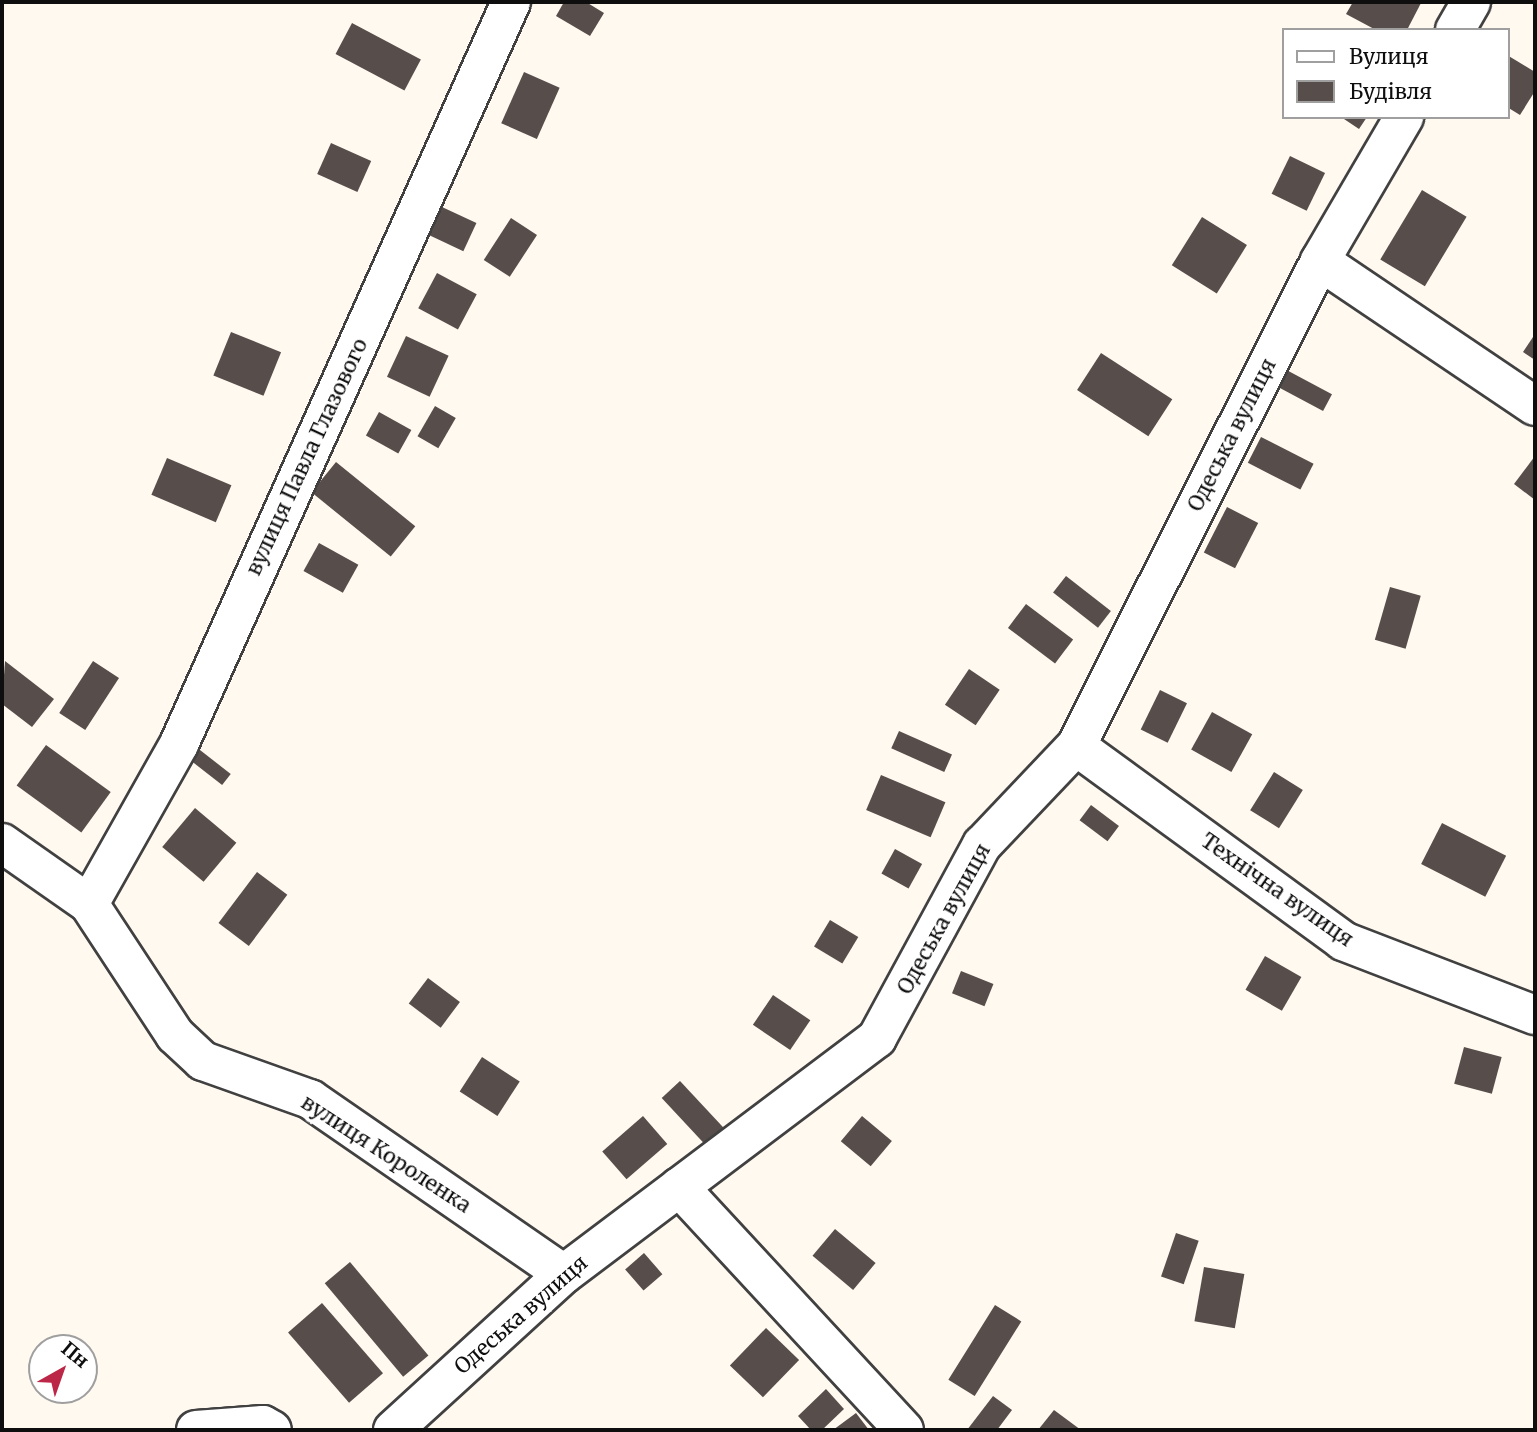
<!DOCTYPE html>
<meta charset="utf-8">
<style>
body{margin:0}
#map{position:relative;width:1537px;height:1432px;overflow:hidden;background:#fff9f0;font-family:Merriweather,serif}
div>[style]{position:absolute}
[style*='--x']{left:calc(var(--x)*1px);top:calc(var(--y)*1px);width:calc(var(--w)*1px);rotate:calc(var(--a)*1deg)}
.building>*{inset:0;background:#574d4b;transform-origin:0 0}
.roads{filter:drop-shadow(2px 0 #414141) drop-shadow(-2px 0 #414141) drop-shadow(0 2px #414141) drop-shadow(0 -2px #414141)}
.minor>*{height:38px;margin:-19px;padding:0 19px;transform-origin:19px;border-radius:19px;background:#fff}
span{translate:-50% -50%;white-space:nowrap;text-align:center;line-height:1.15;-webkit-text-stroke:7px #fff;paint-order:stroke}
.street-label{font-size:21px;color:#0e0e0e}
.frame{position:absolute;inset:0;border:4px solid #0e0e0e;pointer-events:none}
.legend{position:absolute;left:1282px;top:28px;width:228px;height:91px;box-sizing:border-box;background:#fff;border:2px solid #9f9f9f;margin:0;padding:9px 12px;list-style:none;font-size:21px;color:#0e0e0e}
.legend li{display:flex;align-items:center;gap:14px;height:35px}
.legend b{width:35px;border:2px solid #9f9f9f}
.north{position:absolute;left:28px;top:1334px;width:70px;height:70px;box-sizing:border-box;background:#fff;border:2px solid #9f9f9f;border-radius:50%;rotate:40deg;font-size:19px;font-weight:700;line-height:28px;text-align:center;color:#0e0e0e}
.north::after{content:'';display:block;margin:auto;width:24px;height:32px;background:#bd2747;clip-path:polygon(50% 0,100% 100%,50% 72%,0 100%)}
</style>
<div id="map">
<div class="building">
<div style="clip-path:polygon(564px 2px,586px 2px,604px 13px,590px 36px,556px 16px)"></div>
<div style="clip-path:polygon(1353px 2px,1420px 2px,1421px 3px,1407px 30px,1376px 30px,1346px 14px)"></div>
<div style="left:352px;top:23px;width:78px;height:35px;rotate:28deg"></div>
<div style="clip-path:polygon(1507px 55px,1535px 72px,1535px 91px,1520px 115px,1507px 107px)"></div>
<div style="left:524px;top:72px;width:39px;height:56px;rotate:24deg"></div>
<div style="clip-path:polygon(1341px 117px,1367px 117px,1359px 129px)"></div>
<div style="left:331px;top:143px;width:44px;height:34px;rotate:24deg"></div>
<div style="left:1290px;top:156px;width:39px;height:42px;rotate:26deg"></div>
<div style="left:1422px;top:190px;width:52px;height:81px;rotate:31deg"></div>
<div style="left:442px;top:207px;width:38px;height:31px;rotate:25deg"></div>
<div style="left:1202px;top:217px;width:53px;height:57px;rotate:32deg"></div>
<div style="left:511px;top:218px;width:31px;height:50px;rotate:33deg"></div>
<div style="left:437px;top:273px;width:45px;height:40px;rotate:28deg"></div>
<div style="left:231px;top:332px;width:54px;height:47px;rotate:22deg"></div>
<div style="clip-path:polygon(1535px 334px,1535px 360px,1523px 352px)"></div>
<div style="left:406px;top:336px;width:47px;height:45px;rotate:25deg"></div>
<div style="left:1101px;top:353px;width:85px;height:44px;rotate:33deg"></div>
<div style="left:1279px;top:366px;width:60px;height:19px;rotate:28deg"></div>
<div style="left:435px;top:406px;width:24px;height:35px;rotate:30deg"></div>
<div style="left:379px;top:412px;width:37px;height:27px;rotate:29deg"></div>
<div style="left:1261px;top:437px;width:59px;height:29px;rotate:27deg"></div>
<div style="clip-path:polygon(1535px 456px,1535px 500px,1514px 484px)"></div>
<div style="left:167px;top:458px;width:70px;height:40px;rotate:23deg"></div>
<div style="left:336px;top:462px;width:102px;height:39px;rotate:39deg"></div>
<div style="left:1227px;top:507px;width:35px;height:51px;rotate:27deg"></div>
<div style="left:319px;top:543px;width:45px;height:32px;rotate:29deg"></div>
<div style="left:1066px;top:576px;width:57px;height:21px;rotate:38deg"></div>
<div style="left:1390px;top:587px;width:32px;height:55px;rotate:16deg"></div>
<div style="left:1026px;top:604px;width:59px;height:30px;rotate:37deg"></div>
<div style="clip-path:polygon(5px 661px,54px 699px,32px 727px,2px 704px)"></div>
<div style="left:93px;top:661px;width:31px;height:62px;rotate:33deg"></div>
<div style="left:969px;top:669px;width:37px;height:43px;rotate:34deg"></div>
<div style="left:1160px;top:690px;width:30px;height:44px;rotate:26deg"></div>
<div style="left:1212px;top:712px;width:46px;height:43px;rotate:29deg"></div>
<div style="left:899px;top:731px;width:58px;height:19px;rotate:24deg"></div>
<div style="left:46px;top:745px;width:80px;height:50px;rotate:36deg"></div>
<div style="left:200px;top:750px;width:39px;height:14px;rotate:38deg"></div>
<div style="left:1274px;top:772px;width:34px;height:45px;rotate:32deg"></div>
<div style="left:881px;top:775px;width:70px;height:38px;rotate:23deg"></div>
<div style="left:1091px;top:805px;width:35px;height:19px;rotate:37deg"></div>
<div style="left:195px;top:808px;width:54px;height:51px;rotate:40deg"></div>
<div style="left:1442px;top:823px;width:72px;height:46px;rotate:27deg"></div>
<div style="left:895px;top:849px;width:31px;height:28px;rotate:29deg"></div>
<div style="left:257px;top:872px;width:38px;height:64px;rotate:37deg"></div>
<div style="left:830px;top:920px;width:33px;height:31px;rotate:31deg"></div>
<div style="left:1265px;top:956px;width:42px;height:39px;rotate:30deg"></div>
<div style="left:961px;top:971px;width:35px;height:24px;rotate:22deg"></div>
<div style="left:428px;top:978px;width:40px;height:32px;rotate:37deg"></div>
<div style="left:773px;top:995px;width:45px;height:36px;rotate:34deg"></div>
<div style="left:1464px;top:1047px;width:39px;height:38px;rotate:15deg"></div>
<div style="left:482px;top:1057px;width:45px;height:41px;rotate:33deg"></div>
<div style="left:680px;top:1081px;width:67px;height:25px;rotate:47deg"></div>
<div style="left:643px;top:1116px;width:37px;height:54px;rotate:49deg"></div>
<div style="left:862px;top:1116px;width:39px;height:33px;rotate:40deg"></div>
<div style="left:835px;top:1229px;width:53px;height:35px;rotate:40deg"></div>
<div style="left:1176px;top:1233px;width:24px;height:46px;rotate:19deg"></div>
<div style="left:644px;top:1253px;width:28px;height:25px;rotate:49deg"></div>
<div style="left:350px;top:1262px;width:122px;height:33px;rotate:50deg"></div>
<div style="left:1204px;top:1267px;width:41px;height:55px;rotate:10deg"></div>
<div style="left:322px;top:1303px;width:93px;height:45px;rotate:49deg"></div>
<div style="left:995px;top:1305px;width:31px;height:88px;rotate:32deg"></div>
<div style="left:766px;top:1328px;width:46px;height:52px;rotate:44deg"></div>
<div style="clip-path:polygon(826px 1389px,844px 1409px,822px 1430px,811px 1430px,798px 1416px)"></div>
<div style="clip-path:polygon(993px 1396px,1012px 1410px,997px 1430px,967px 1430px)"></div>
<div style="clip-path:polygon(1054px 1410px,1081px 1430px,1038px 1430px)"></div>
<div style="clip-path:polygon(856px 1413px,869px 1430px,833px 1430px)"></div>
</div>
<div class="roads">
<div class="minor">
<div style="--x:1455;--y:30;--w:32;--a:-60"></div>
<div style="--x:1320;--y:261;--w:259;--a:34"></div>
<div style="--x:1076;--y:746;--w:331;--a:36.1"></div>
<div style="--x:1343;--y:941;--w:206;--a:21.1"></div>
<div style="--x:2;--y:843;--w:106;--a:35"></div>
<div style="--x:89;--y:904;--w:157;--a:56.7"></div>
<div style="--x:175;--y:1035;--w:38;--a:43"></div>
<div style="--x:203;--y:1061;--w:114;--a:19.6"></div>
<div style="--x:310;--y:1099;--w:308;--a:34.6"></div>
<div style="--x:89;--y:904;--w:184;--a:-60.6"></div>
<div style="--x:179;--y:744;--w:813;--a:-65.89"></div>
<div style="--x:679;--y:1187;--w:331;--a:47.2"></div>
<div style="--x:196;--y:1430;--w:67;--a:-4.3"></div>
<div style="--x:263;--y:1425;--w:10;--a:29"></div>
<div style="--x:393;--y:1430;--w:231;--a:-42.4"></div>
<div style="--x:564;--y:1274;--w:392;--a:-37"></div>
<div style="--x:877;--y:1038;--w:220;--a:-61.5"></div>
<div style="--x:982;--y:845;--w:137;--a:-46.5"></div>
<div style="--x:1076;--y:746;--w:543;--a:-63.29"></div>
<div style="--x:1320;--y:261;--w:167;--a:-59.7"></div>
</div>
</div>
<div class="street-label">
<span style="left:1232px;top:435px;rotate:-63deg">Одеська вулиця</span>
<span style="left:307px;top:457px;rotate:-65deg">вулиця Павла Глазового</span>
<span style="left:1277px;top:890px;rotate:35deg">Технічна вулиця</span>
<span style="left:944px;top:919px;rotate:-61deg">Одеська вулиця</span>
<span style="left:386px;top:1154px;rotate:33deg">вулиця Короленка</span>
<span style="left:521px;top:1315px;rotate:-41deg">Одеська вулиця</span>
</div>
<div class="frame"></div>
<ul class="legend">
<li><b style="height:9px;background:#fff"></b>Вулиця</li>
<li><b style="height:19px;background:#574d4b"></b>Будівля</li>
</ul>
<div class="north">Пн</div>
</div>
